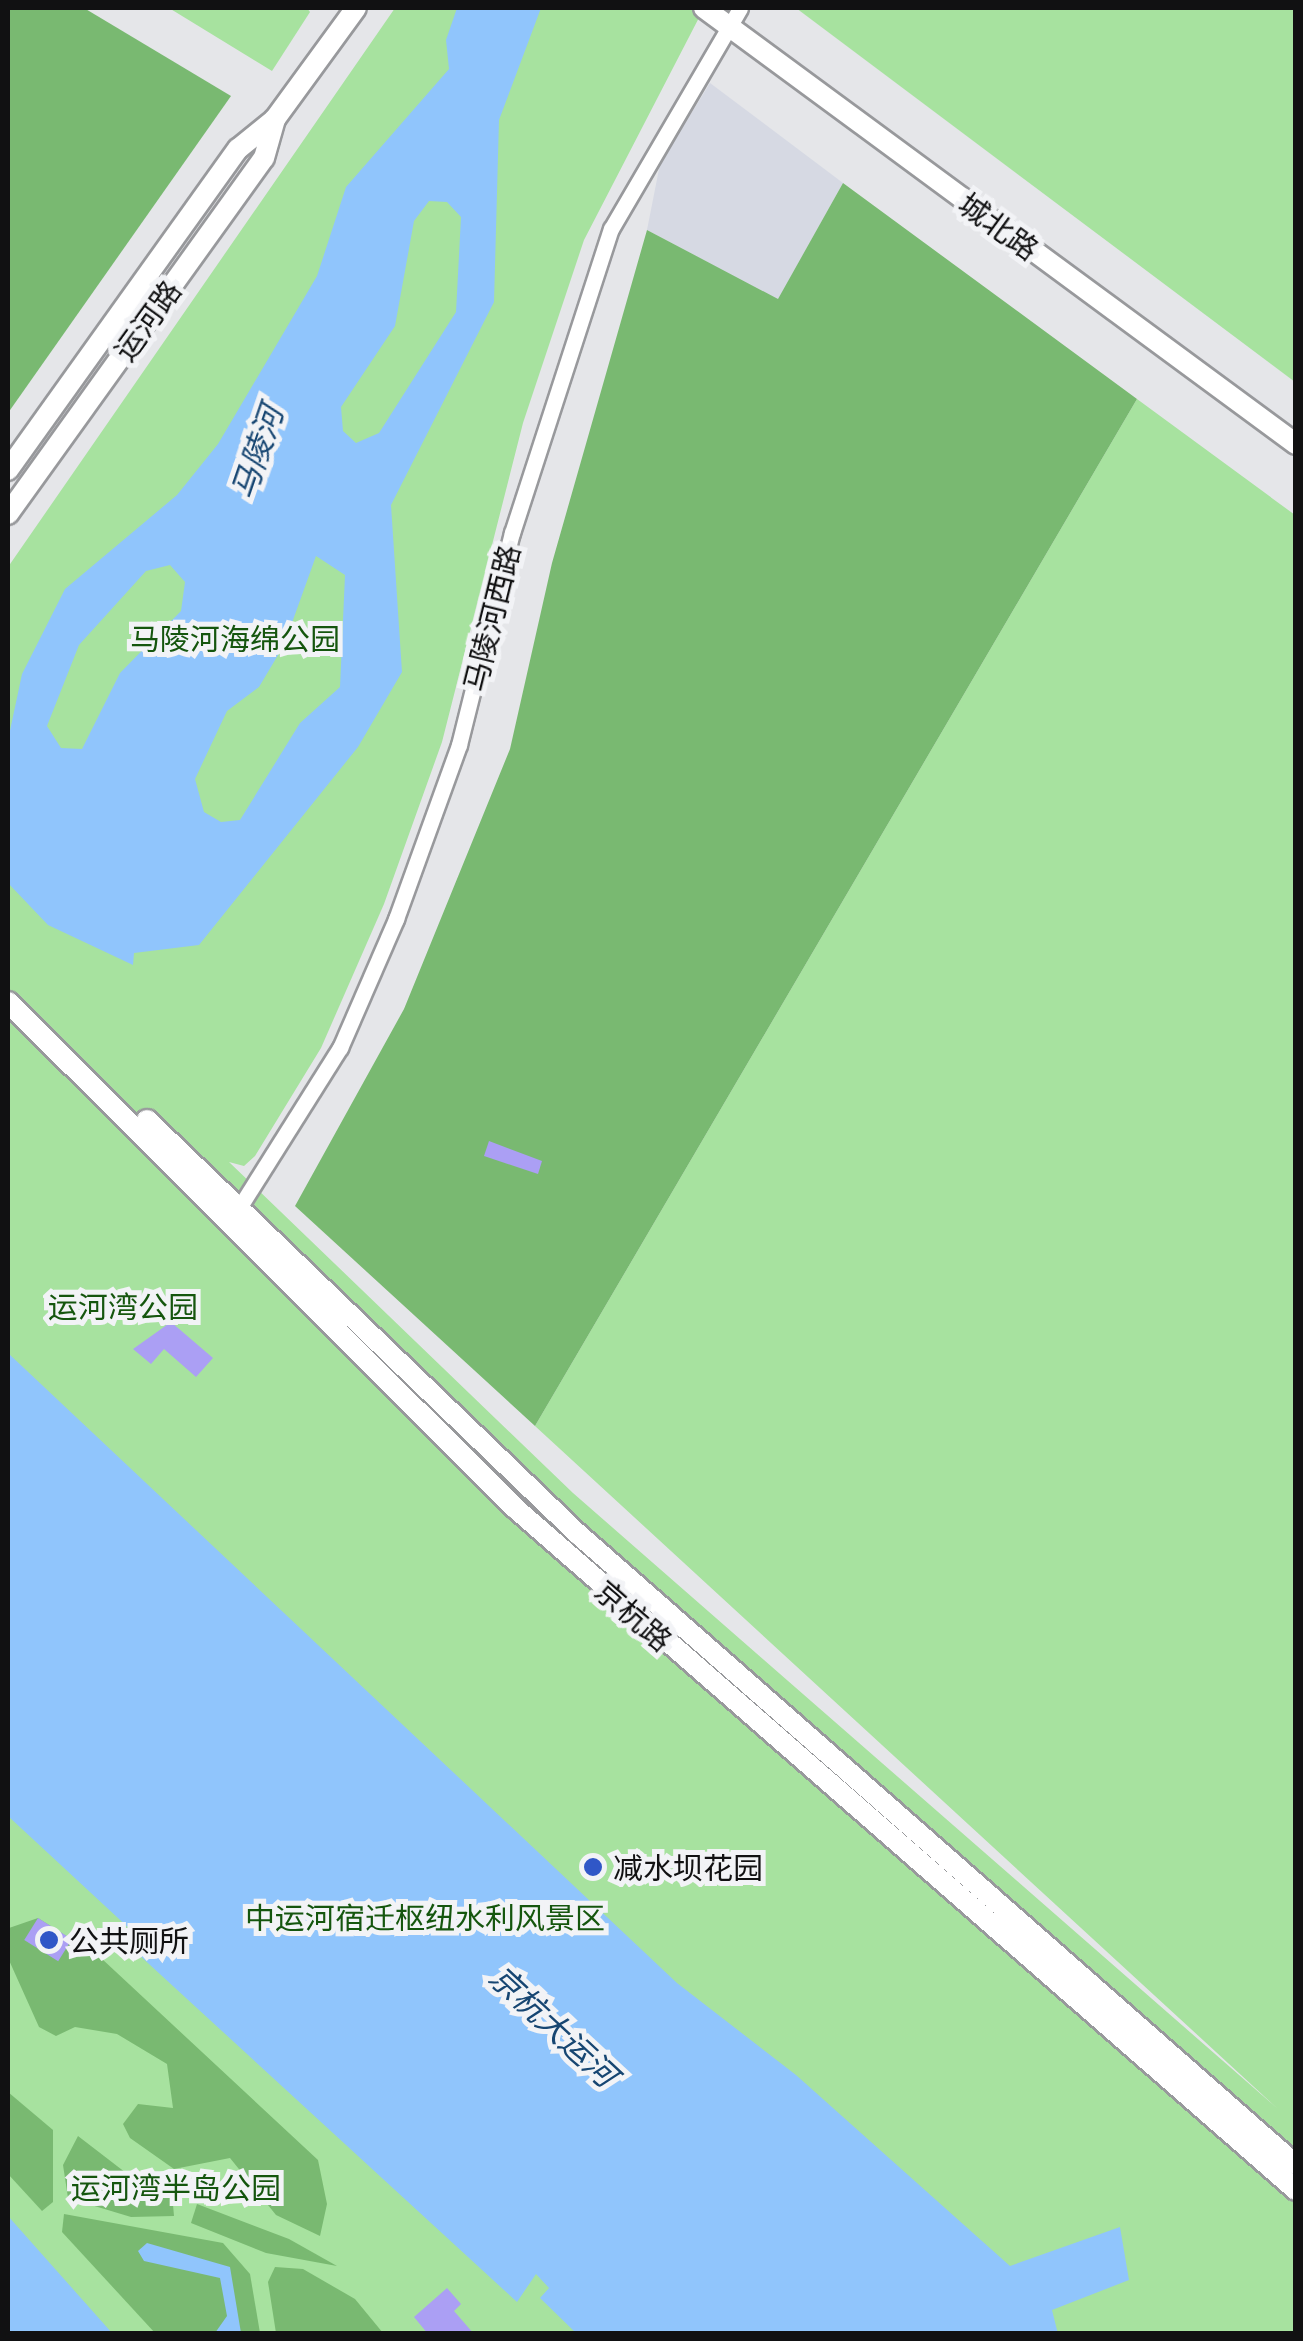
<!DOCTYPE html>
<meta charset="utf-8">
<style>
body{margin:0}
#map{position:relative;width:1303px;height:2341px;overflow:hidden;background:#e5e6e9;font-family:Commissioner,"Noto Sans SC",sans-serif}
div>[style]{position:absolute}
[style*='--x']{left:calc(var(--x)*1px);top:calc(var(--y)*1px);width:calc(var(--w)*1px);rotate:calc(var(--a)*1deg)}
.built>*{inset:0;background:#d6d9e3}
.green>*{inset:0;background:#a7e29f}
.forest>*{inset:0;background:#79b971}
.water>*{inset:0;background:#90c5fc}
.building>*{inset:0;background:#ab9ff4;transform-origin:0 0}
.roads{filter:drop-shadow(2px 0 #98999c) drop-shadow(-2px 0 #98999c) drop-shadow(0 2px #98999c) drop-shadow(0 -2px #98999c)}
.minor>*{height:15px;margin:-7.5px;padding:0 7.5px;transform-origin:7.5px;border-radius:7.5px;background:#fff}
.tertiary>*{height:20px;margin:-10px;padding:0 10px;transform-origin:10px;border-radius:10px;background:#fff}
.dots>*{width:28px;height:28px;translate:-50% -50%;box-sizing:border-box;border:5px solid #f2f3f6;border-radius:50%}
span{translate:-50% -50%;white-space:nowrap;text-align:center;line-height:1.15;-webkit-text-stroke:10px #f2f3f6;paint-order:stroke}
.street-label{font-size:30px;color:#111112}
.park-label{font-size:30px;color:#15560e}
.poi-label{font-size:30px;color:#111112}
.left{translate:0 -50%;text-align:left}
.water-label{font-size:32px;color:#174672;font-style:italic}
.frame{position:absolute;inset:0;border:10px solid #111112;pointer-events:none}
</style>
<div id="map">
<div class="built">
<div style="clip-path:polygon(710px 83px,843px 183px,778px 300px,647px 230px,660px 164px)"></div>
</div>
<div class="green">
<div style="clip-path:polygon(169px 8px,307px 8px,310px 12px,272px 71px)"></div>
<div style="clip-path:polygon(395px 8px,704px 8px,584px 240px,523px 423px,442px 742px,384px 904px,321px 1048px,255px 1156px,244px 1166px,229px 1162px,573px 1493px,1278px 2109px,535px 1426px,1137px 399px,1295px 515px,1295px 2333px,8px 2333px,8px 567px)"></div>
<div style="clip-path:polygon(796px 8px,1295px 8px,1295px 382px)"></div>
</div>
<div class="forest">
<div style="clip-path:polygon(8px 8px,84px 8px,231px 96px,8px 413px)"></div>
<div style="clip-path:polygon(843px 183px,1137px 399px,535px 1426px,295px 1206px,404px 1009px,510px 749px,552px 563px,647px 230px,778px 299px)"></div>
<div style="clip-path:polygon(38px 1918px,101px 1958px,318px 2160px,327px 2204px,320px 2236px,276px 2215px,230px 2158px,174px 2169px,130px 2138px,123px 2124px,138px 2104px,173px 2108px,167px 2064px,117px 2034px,75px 2027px,56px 2036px,39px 2027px,8px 1958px,9px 1928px)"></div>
<div style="clip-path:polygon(8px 2092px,53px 2130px,53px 2202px,42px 2211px,8px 2174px)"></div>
<div style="clip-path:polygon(78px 2136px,130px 2176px,172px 2193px,174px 2216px,131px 2217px,68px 2198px,63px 2165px)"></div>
<div style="clip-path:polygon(197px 2204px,289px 2239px,337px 2266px,266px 2253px,191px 2223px)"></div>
<div style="clip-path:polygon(64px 2214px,223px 2243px,250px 2274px,260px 2333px,155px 2333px,62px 2232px)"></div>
<div style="clip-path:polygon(275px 2267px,303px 2269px,355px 2299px,383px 2333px,276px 2333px,268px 2282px)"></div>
</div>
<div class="water">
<div style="clip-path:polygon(evenodd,457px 8px,541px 8px,499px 120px,494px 302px,391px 505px,402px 672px,358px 747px,199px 945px,134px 953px,133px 965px,48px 925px,8px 883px,8px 740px,22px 674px,65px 589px,177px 495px,218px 444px,317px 276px,346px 187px,449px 69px,446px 40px,457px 8px,429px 201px,447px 202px,461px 217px,456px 312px,379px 433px,356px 443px,343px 431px,341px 407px,395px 326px,414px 221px,429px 201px,457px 8px,316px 556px,345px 575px,340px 687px,300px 723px,240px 820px,221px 822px,204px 812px,195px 779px,227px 711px,259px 687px,284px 645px,316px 556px,457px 8px,170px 565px,185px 582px,181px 611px,120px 673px,82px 749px,61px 748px,47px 726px,79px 645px,146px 571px,170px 565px)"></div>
<div style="clip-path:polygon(8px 1353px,677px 1983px,796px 2075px,1010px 2266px,1120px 2227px,1129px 2280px,1052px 2310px,1058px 2334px,576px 2333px,540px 2298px,549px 2288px,536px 2274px,517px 2302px,137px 1953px,146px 1944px,8px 1816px)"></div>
<div style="clip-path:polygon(8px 2216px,112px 2333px,8px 2333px)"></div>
<div style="clip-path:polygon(147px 2243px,230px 2267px,241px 2333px,215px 2333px,227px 2316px,220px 2278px,144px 2261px,138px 2251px)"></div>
</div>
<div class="building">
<div style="clip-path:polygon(489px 1141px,542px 1161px,538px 1174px,484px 1156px)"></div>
<div style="clip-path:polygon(171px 1322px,213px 1358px,196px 1377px,164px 1349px,151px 1364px,133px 1349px)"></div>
<div style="left:38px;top:1918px;width:40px;height:26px;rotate:32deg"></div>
<div style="clip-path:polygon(447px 2288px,461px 2304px,454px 2311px,474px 2334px,428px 2334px,414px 2317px)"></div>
</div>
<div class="roads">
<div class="minor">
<div style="--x:234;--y:1216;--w:199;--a:-57.8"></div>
<div style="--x:340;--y:1048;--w:141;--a:-66.5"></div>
<div style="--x:396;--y:919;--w:185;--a:-70.1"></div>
<div style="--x:459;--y:745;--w:219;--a:-76"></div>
<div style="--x:512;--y:533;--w:320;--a:-72"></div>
<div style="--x:611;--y:229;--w:256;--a:-59.7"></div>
</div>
<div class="tertiary">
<div style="--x:704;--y:8;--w:735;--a:36.37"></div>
<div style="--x:8;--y:470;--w:395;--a:-54.4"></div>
<div style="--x:238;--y:149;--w:48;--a:-39"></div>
<div style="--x:275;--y:119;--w:137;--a:-53.9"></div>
<div style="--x:8;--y:514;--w:438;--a:-54.3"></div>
<div style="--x:264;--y:158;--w:41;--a:-74.2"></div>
<div style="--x:8;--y:1002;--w:716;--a:44.94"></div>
<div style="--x:515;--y:1508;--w:1037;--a:41.13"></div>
<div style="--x:147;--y:1120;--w:598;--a:43.85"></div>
<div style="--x:578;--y:1534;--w:956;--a:41.31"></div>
</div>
</div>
<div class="dots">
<div style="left:593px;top:1867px;background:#3057c7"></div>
<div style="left:49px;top:1940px;background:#3057c7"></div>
</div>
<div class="street-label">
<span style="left:999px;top:226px;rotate:36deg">城北路</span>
<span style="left:147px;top:320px;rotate:-54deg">运河路</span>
<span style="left:491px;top:618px;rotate:-76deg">马陵河西路</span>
<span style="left:634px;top:1615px;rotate:41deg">京杭路</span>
</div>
<div class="park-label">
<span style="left:235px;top:638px">马陵河海绵公园</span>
<span style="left:123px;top:1306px">运河湾公园</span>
<span style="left:425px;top:1917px">中运河宿迁枢纽水利风景区</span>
<span style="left:176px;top:2187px">运河湾半岛公园</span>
</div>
<div class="poi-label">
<span class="left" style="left:613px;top:1867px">减水坝花园</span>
<span class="left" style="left:69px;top:1940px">公共厕所</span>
</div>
<div class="water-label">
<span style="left:256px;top:452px;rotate:-71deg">马陵河</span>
<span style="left:554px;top:2025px;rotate:43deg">京杭大运河</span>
</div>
<div class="frame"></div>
</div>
